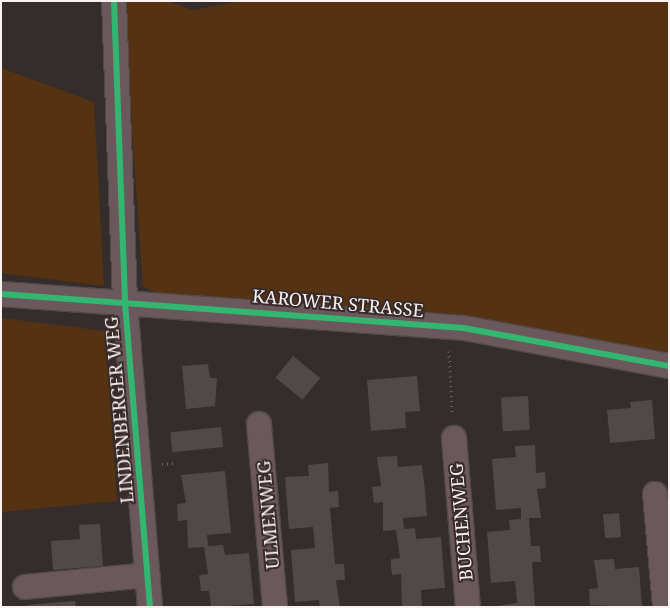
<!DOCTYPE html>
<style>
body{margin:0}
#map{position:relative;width:670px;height:608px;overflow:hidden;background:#342d2c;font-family:"Noto Serif",serif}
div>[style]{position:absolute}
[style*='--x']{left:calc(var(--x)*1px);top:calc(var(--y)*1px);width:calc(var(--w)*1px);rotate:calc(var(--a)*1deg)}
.green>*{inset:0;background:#553312}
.building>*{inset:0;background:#4f4a49;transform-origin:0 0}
.path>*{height:3px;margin-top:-1.5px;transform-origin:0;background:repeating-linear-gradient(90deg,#6d6062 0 1px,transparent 0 5px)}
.roads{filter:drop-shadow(1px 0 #4f4948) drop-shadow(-1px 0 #4f4948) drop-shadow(0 1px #4f4948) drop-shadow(0 -1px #4f4948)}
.minor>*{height:24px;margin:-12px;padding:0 12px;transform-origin:12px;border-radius:12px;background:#6a585c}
.cycleway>*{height:6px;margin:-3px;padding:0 3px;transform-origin:3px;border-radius:3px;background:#33b770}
span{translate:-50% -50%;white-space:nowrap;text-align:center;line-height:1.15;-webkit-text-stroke:4px #372b29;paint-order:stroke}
.street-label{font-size:18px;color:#faf2f1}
.frame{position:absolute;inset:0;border:2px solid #faf2f1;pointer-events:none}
</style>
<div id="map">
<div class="green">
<div style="clip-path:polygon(123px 1px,167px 1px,193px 10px,243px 1px,669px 1px,669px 356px,158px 294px,143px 286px)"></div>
<div style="clip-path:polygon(1px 68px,94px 102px,104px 286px,1px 273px)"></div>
<div style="clip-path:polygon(1px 318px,105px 331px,117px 501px,1px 512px)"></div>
</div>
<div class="building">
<div style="left:293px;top:356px;width:35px;height:28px;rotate:39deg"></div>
<div style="clip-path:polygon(208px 364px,210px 378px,217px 378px,215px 406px,186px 409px,182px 366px)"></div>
<div style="clip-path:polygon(417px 376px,420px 411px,405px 412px,406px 428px,371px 431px,367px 380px)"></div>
<div style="left:528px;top:396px;width:34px;height:27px;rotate:87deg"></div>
<div style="clip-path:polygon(652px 400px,655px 439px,610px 443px,607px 410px,631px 408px,630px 402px)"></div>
<div style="left:221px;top:427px;width:20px;height:51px;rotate:84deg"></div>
<div style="clip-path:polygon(535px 445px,536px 473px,545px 472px,546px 488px,537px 489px,541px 518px,529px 518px,531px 546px,540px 546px,541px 562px,532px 562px,535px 607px,492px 607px,517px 603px,515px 581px,491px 583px,487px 532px,510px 530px,509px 520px,521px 519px,521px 508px,496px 510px,492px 459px,516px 457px,515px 446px)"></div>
<div style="clip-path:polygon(397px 456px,398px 467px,422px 465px,425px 490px,427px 516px,403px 518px,404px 529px,415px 528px,416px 539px,441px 537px,445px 588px,421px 590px,422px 607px,402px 607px,401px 574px,392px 575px,391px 567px,391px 559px,400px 558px,396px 530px,383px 531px,383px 502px,374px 503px,372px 487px,381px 486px,377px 457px)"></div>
<div style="clip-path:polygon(328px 463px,329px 492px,338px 491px,339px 507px,330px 508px,335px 564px,344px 564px,345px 580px,336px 580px,340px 607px,320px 607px,319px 600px,295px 602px,291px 550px,315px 548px,313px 527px,289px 529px,285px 477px,309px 476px,308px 465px)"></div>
<div style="clip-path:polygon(225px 471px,231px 533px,207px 535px,208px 546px,223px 545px,225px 555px,249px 553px,254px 604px,211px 607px,209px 591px,201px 591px,199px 575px,208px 574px,204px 547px,188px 548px,187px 520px,178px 521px,177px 504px,186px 503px,181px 475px)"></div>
<div style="left:619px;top:513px;width:24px;height:16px;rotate:85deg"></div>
<div style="clip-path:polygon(100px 524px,103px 566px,53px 570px,51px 541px,80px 539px,79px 525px)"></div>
<div style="clip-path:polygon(614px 559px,615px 569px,639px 567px,642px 607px,590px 605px,589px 589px,598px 588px,594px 560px)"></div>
<div style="clip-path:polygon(75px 601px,76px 607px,27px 607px,27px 605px)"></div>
</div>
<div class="path">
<div style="--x:449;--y:351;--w:64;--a:87.3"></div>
<div style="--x:162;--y:464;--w:14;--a:-4"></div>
</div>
<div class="roads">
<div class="minor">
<div style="--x:114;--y:1;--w:302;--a:87.9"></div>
<div style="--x:125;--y:303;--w:305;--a:85.3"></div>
<div style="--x:1;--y:294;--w:464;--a:4.2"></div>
<div style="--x:464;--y:328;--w:208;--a:10.5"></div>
<div style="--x:259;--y:424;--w:184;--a:85"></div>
<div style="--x:454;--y:438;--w:170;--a:85.3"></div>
<div style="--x:655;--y:494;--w:113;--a:84.9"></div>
<div style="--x:25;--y:587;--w:123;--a:-5.6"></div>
</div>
</div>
<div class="cycleway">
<div style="--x:114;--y:1;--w:302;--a:87.9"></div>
<div style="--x:125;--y:303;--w:305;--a:85.3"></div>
<div style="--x:1;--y:294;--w:464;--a:4.2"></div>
<div style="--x:464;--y:328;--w:208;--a:10.5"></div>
</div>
<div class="street-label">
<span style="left:338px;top:303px;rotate:5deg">KAROWER STRASSE</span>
<span style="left:119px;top:410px;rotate:-95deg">LINDENBERGER WEG</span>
<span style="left:268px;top:515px;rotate:-95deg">ULMENWEG</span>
<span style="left:461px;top:522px;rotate:-95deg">BUCHENWEG</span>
</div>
<div class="frame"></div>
</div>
